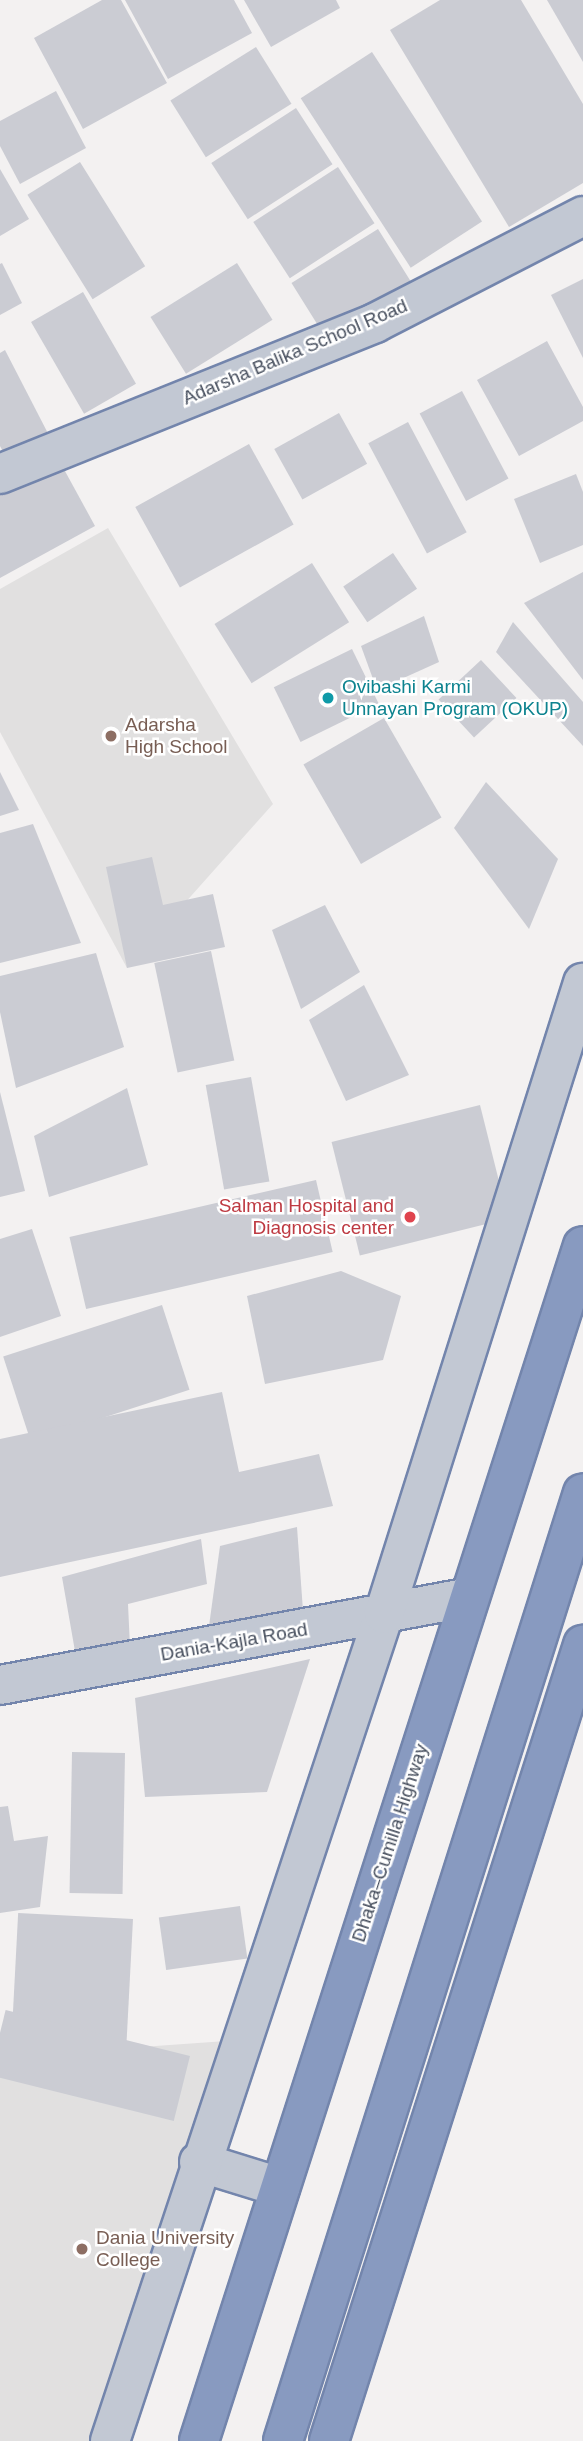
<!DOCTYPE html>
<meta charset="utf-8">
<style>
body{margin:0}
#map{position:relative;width:583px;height:2441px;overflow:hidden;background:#f3f1f1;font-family:Arial,sans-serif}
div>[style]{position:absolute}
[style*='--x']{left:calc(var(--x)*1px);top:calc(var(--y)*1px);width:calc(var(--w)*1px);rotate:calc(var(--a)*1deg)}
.education>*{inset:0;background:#e1e0e0}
.building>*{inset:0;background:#cbccd3;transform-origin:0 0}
.roads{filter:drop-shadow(2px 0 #7385ac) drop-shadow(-2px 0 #7385ac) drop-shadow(0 2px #7385ac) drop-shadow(0 -2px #7385ac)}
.minor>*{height:38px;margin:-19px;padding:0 19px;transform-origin:19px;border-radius:19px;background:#c2c8d3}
.highway>*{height:38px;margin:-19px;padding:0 19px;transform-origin:19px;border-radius:19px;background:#889ac0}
.dots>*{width:19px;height:19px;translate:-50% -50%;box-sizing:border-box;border:4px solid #fff;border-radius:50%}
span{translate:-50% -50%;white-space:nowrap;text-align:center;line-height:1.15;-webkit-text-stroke:5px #fff;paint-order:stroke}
.street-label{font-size:19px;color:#48505f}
.culture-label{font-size:19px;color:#0d838f}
.left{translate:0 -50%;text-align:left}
.education-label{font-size:19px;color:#785e54}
.health-label{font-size:19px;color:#be3a42}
.right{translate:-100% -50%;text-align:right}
</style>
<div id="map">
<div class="education">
<div style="clip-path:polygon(108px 528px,273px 804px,127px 968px,0 732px,0 589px)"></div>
<div style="clip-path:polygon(226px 2041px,106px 2441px,0 2441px,0 2057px)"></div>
</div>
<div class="building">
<div style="clip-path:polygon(102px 0,121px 0,167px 83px,83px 129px,34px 38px)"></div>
<div style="clip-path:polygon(125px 0,234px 0,252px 33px,168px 79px)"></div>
<div style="clip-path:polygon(244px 0,336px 0,340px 8px,271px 47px)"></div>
<div style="clip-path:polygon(440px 0,521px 0,583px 104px,583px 183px,509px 227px,390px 30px)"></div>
<div style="clip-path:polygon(547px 0,583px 0,583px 62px)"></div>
<div style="left:256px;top:47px;width:67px;height:101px;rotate:58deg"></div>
<div style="left:372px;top:52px;width:202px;height:85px;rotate:57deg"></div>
<div style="clip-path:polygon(56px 91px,86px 148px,20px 184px,0 146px,0 121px)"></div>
<div style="left:296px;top:108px;width:67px;height:101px;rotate:57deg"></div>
<div style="left:80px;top:162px;width:123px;height:62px;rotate:58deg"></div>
<div style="left:338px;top:167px;width:67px;height:101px;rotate:57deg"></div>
<div style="clip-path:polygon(0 169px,29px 219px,0 236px)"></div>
<div style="left:378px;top:229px;width:67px;height:102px;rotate:58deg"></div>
<div style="clip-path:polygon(2px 263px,22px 303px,0 315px,0 264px)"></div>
<div style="left:237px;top:263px;width:67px;height:102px;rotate:58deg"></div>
<div style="clip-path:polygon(583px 279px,583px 358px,551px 295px)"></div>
<div style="left:83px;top:292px;width:106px;height:60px;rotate:60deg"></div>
<div style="clip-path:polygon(547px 341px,583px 407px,583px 421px,519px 456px,477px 380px)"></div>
<div style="clip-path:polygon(5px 350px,55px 447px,12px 469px,0 446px,0 353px)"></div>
<div style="left:462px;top:391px;width:99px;height:48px;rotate:62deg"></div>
<div style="left:339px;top:413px;width:58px;height:74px;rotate:61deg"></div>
<div style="left:408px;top:422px;width:125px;height:45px;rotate:62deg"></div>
<div style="left:249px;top:444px;width:92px;height:130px;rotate:61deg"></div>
<div style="clip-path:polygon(60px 462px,95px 526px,0 578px,0 495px)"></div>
<div style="clip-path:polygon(576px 474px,583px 492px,583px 545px,540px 563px,514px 499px)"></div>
<div style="left:393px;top:553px;width:43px;height:60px;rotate:56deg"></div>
<div style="left:312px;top:563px;width:70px;height:115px;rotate:58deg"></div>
<div style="clip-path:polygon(583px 572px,583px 680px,524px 603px)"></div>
<div style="clip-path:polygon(424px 616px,439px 662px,377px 690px,361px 646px)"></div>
<div style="clip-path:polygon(513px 622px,583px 702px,583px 746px,496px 652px)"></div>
<div style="left:352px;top:649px;width:61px;height:87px;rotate:64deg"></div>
<div style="left:481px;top:660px;width:52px;height:58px;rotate:47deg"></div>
<div style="left:384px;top:718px;width:115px;height:93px;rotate:60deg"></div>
<div style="clip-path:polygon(0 772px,19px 810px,0 816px)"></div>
<div style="clip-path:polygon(486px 782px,558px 859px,529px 929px,454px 828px)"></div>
<div style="clip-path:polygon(33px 824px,81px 943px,0 963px,0 833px)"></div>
<div style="clip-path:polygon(152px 857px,163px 905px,213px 894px,225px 947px,127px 968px,106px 867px)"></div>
<div style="clip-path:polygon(325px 905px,360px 972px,301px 1009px,272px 930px)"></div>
<div style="left:211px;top:951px;width:112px;height:58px;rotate:78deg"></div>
<div style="clip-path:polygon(96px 953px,124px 1047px,16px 1088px,0 1012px,0 976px)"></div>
<div style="clip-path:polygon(364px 985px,409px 1075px,346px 1101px,309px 1020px)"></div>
<div style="left:251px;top:1077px;width:106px;height:46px;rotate:80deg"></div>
<div style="clip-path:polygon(127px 1088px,148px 1165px,49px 1197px,34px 1136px)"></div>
<div style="clip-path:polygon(0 1092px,25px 1191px,0 1197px)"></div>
<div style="left:480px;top:1105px;width:117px;height:153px;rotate:76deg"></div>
<div style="left:316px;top:1180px;width:74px;height:253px;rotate:77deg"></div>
<div style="clip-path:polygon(32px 1229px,61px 1316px,0 1337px,0 1239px)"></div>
<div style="clip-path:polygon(341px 1271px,401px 1296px,383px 1360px,265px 1384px,247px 1296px)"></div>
<div style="left:162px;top:1305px;width:89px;height:167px;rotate:72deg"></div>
<div style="clip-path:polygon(222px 1392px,239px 1472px,319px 1454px,333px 1506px,0 1577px,0 1439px)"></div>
<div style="clip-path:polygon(297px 1527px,303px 1611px,209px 1626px,220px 1546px)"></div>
<div style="clip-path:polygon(201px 1539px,207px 1584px,128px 1604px,130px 1647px,76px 1657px,62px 1577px)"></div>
<div style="clip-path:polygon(310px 1659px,267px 1792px,145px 1797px,135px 1698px)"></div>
<div style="left:125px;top:1753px;width:141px;height:53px;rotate:91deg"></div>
<div style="clip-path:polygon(8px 1806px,14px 1841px,48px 1836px,40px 1907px,0 1913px,0 1807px)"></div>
<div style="left:240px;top:1906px;width:53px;height:82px;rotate:82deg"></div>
<div style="left:133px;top:1919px;width:128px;height:115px;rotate:93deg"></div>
<div style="left:190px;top:2056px;width:67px;height:190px;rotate:104deg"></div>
</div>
<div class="roads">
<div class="minor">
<div style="--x:0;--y:474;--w:404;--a:-21.9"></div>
<div style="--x:375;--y:323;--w:234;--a:-27.2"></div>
<div style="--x:0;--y:1685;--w:476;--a:-10.6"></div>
<div style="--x:199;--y:2162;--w:85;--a:17.2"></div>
<div style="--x:110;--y:2441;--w:871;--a:-71.67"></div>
<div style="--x:384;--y:1614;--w:662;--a:-72.5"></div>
</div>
<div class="highway">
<div style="--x:199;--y:2441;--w:1255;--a:-72.19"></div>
<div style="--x:283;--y:2441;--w:994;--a:-72.44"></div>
<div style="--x:329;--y:2441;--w:836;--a:-72.3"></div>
</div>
</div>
<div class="dots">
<div style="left:328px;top:698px;background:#0f9aa8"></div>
<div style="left:111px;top:736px;background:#8d6e63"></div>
<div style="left:410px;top:1217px;background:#e0444e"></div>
<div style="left:82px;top:2249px;background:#8d6e63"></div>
</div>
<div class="street-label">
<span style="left:295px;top:352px;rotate:-23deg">Adarsha Balika School Road</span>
<span style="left:234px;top:1642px;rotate:-10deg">Dania-Kajla Road</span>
<span style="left:390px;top:1843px;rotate:-72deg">Dhaka–Cumilla Highway</span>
</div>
<div class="culture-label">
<span class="left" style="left:342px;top:698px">Ovibashi Karmi<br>Unnayan Program (OKUP)</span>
</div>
<div class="education-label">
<span class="left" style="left:125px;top:736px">Adarsha<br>High School</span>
<span class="left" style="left:96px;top:2249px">Dania University<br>College</span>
</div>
<div class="health-label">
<span class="right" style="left:394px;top:1217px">Salman Hospital and<br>Diagnosis center</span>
</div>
</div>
